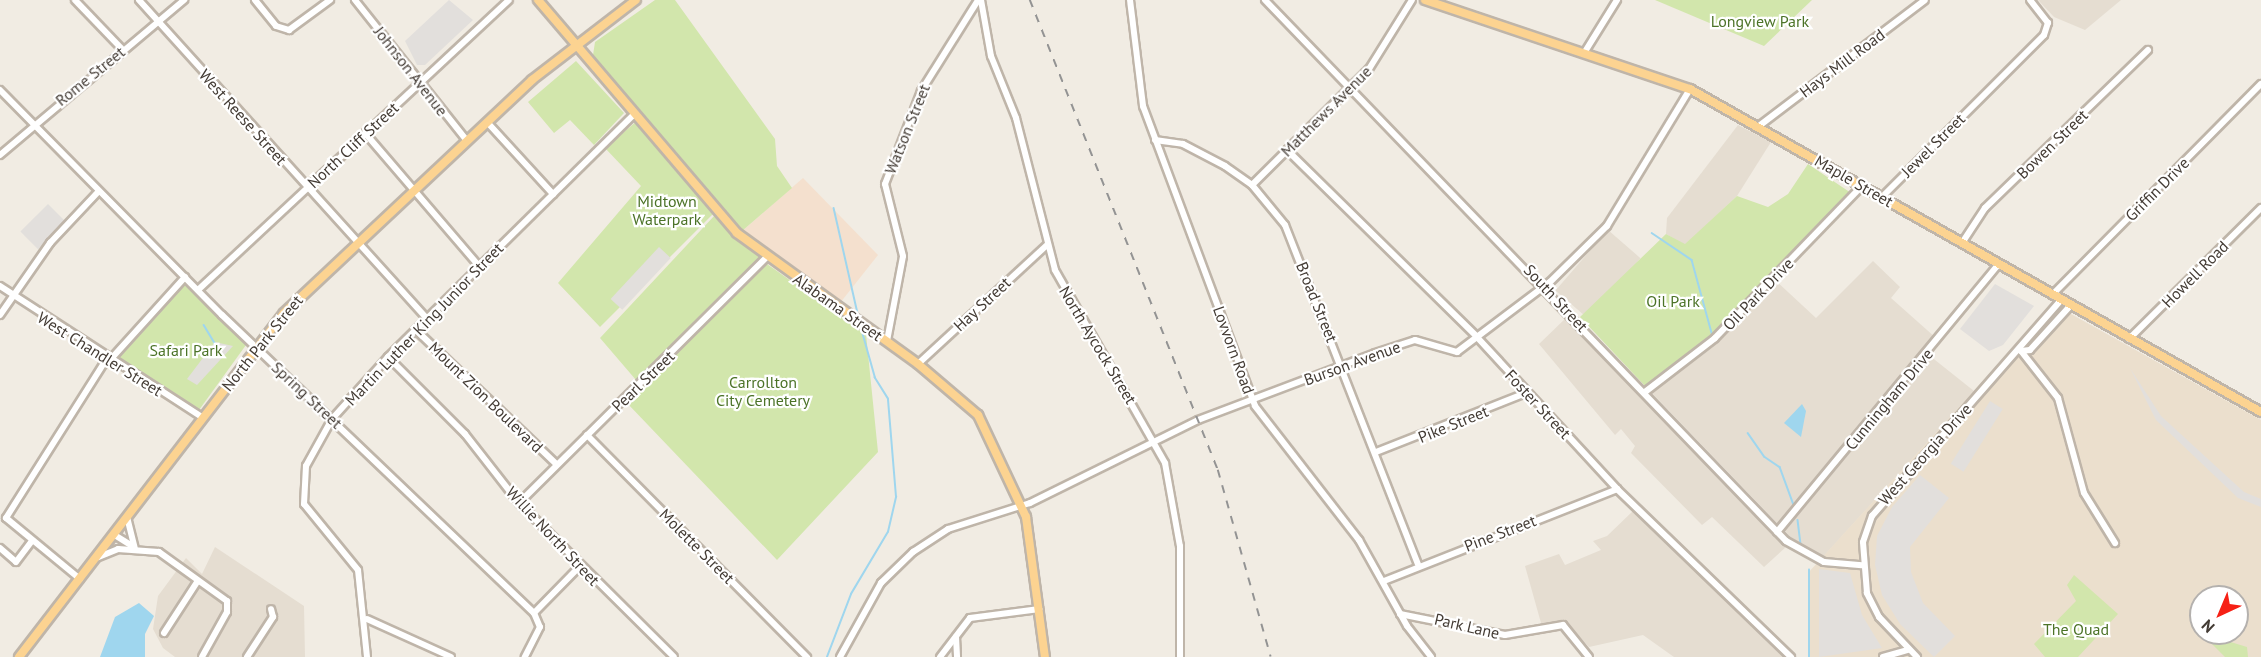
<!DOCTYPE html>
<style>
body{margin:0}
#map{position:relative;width:2261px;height:657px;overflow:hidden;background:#f1ece3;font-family:"PT Sans",sans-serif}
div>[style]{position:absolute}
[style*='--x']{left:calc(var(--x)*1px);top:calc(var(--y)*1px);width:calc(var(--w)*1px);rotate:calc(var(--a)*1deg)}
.residential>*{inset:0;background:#e5ddd1;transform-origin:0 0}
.commercial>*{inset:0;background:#f4e0ce}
.education>*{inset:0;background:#ebdfcd}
.green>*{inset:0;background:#d2e6ac}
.parking>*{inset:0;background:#e2dfdc;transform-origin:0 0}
.water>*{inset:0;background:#9fd6ee}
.stream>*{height:1.5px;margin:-0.75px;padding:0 0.75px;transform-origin:0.75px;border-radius:0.75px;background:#9fd6ee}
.roads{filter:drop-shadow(2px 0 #bfb5a9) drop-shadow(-2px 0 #bfb5a9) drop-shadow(0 2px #bfb5a9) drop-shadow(0 -2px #bfb5a9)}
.minor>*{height:6px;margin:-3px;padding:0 3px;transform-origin:3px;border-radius:3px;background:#fff}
.major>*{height:8px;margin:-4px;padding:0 4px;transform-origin:4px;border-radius:4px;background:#fcd391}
.rail>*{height:1.5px;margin-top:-0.75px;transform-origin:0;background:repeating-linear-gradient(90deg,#939393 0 8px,transparent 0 16px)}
span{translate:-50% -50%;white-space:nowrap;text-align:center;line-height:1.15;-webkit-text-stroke:4.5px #fff;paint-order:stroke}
.park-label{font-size:16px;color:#4c7328}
.street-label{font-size:16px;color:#433b34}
.north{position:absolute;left:2189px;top:585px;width:60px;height:60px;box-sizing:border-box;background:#fff;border:2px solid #b4b1ae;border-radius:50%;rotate:224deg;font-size:16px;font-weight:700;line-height:24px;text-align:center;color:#433b34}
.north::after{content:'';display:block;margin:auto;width:21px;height:27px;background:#f62015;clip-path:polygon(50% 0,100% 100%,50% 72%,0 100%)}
</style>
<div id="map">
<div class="residential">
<div style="clip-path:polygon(2038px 0,2121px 0,2085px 30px,2054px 17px)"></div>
<div style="clip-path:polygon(1738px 125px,1771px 142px,1737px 196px,1685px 245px,1666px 234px,1667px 218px)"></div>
<div style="left:1608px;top:230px;width:43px;height:80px;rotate:41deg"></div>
<div style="clip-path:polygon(1873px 261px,1900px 287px,1891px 298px,1936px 338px,1925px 352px,1974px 391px,1823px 557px,1798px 546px,1785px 531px,1833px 472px,1828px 468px,1778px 524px,1650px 391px,1717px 340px,1775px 280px,1816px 318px)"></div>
<div style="clip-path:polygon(1568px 316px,1787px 546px,1764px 567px,1712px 517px,1702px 525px,1631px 453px,1635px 446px,1621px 429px,1615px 435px,1539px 344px)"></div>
<div style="clip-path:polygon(1634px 510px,1736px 607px,1787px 657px,1674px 657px,1643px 635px,1589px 647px,1567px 623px,1541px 623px,1525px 566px,1559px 554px,1565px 565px,1601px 550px,1593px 541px,1607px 536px)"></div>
<div style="clip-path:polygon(215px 547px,304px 606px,305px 657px,175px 657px,163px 648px,153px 629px,158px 596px,186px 558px,202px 574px)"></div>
</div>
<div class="commercial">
<div style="clip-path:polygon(803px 178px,878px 255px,840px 303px,742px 231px)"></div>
</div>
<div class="education">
<div style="clip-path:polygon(evenodd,2053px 304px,2261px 420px,2261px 657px,1808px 657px,1808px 573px,2053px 304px,2201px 597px,2237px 597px,2237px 633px,2201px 633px,2201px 597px)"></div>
</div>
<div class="green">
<div style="clip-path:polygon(655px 0,675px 0,775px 139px,777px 166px,792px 188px,742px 231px,593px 55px,595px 42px)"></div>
<div style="clip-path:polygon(1655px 0,1812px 0,1764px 46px)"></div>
<div style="clip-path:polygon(576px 61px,624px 113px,594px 145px,570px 120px,554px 133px,528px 102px)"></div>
<div style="clip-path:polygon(637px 121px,716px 211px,600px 327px,558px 283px,641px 186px,605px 148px)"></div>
<div style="clip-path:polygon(1808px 164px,1851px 193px,1709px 339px,1645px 386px,1580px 317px,1666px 234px,1685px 244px,1737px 196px,1768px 207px,1788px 194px)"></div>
<div style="clip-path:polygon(715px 215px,767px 264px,866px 334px,878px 452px,777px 560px,627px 403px,642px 387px,600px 338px)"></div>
<div style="clip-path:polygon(184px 284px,246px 345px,199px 410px,120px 362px,120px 354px)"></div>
<div style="clip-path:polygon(2074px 575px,2118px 614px,2078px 657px,2045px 657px,2034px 644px,2076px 601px,2067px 585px)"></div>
<div style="clip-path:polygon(2201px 633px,2247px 647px,2248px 657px,2225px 657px)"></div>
</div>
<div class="parking">
<div style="clip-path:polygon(449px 0,473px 20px,425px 65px,417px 65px,405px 41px)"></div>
<div style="left:48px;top:204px;width:25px;height:39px;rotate:45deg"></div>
<div style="left:659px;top:247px;width:16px;height:71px;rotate:43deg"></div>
<div style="clip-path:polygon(1995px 284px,2034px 306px,2003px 345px,1989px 351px,1960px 329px)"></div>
<div style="clip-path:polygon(215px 342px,233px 346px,197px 385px,187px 379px)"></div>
<div style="clip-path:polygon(2130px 368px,2161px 416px,2244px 492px,2261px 499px,2261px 507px,2238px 498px,2156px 420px)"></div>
<div style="left:1990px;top:401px;width:15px;height:74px;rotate:32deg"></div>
<div style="clip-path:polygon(1920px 475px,1949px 498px,1910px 547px,1911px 572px,1923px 603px,1955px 636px,1934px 657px,1900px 624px,1882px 595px,1875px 565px,1877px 536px,1892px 507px)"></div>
<div style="clip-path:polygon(1819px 569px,1850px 573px,1862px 615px,1882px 648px,1819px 657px)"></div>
</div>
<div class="water">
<div style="clip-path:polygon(1802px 404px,1806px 411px,1801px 437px,1784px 423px)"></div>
<div style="clip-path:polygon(139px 603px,154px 616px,145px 634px,145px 657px,100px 657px,115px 617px)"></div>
</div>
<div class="stream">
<div style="--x:834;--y:208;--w:113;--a:77.2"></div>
<div style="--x:1652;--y:233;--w:48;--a:34"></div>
<div style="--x:1692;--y:260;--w:76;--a:74.7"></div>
<div style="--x:204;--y:325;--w:21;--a:59"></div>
<div style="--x:1748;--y:433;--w:29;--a:55"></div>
<div style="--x:1765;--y:457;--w:18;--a:34"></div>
<div style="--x:1780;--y:467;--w:40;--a:69.8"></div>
<div style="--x:1798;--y:520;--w:26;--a:83"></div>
<div style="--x:827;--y:657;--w:67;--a:-69.1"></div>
<div style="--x:851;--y:594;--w:72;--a:-59.2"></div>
<div style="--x:888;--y:532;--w:36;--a:-77"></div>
<div style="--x:896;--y:497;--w:98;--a:-94.7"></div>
<div style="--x:888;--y:399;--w:25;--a:-122"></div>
<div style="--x:875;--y:378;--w:48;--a:-105.8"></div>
<div style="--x:1809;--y:657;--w:87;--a:-90"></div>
</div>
<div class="roads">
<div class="minor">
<div style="--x:75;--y:0;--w:68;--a:46.2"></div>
<div style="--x:139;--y:0;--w:430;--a:47.9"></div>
<div style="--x:255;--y:0;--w:33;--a:51"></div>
<div style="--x:276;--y:26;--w:14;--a:17"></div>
<div style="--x:289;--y:30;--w:51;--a:-36.2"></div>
<div style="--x:355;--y:0;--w:180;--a:51.5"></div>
<div style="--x:981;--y:0;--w:57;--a:79.9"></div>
<div style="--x:991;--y:56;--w:67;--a:68"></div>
<div style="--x:1016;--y:118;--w:157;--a:75.6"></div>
<div style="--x:1055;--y:270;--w:222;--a:60.3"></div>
<div style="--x:1165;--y:463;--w:84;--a:79.8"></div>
<div style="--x:1180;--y:546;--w:111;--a:90"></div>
<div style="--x:1130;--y:0;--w:107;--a:83"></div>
<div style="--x:1143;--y:106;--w:320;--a:69.5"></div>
<div style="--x:1255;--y:406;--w:170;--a:52.2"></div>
<div style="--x:1359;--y:540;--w:98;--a:60.8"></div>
<div style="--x:1407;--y:626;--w:39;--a:52"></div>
<div style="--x:1265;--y:0;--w:751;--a:46.08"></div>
<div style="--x:1786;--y:541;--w:43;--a:28.9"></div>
<div style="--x:1824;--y:562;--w:38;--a:5"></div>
<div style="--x:1586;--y:50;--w:59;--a:-58.2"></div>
<div style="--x:0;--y:90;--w:316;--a:45.4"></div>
<div style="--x:222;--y:315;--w:431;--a:43.7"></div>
<div style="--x:534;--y:613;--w:15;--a:67"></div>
<div style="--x:540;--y:627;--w:34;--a:117"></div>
<div style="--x:487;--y:122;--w:98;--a:47.5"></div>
<div style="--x:1759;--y:126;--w:208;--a:-37.2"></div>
<div style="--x:365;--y:133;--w:175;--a:49.4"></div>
<div style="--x:1155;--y:140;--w:28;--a:8"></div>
<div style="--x:1183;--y:144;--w:47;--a:27.6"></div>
<div style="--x:1225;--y:166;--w:33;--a:35"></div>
<div style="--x:1252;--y:185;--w:52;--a:50.5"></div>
<div style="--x:1285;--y:225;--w:364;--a:68.6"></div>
<div style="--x:1287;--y:150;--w:265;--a:44.5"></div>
<div style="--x:1476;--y:336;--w:208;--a:47.3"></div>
<div style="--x:1617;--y:489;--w:242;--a:44"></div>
<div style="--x:0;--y:155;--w:241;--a:-40.1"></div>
<div style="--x:1252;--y:185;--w:165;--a:-44.8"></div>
<div style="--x:1369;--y:69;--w:81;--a:-58.1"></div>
<div style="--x:1882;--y:197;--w:229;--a:-45"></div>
<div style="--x:2044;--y:35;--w:13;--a:-72"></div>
<div style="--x:2048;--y:23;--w:29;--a:-128"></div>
<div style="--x:1962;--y:243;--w:42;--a:-56.7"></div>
<div style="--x:1985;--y:208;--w:227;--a:-44.1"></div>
<div style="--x:0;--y:286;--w:242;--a:33"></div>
<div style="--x:198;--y:290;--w:425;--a:-43"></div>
<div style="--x:2052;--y:295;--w:297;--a:-45.3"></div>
<div style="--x:0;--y:315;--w:88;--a:-55.2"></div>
<div style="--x:50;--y:243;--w:70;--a:-46.7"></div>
<div style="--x:416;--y:330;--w:194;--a:43.7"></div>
<div style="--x:2129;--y:339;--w:186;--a:-44.8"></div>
<div style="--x:887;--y:341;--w:86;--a:-79.3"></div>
<div style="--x:903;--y:256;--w:74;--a:-104"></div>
<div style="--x:885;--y:184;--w:100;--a:-68.8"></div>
<div style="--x:921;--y:91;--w:107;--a:-57.9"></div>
<div style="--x:2021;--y:351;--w:60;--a:51.8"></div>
<div style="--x:2058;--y:398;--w:98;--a:74.7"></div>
<div style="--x:2084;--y:493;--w:59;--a:58.2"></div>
<div style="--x:2021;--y:351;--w:9;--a:-6"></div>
<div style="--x:2030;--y:350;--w:61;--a:-47.7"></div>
<div style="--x:388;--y:357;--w:109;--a:45"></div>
<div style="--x:465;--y:434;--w:88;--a:52"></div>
<div style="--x:519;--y:503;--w:218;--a:44.8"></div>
<div style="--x:110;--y:360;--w:112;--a:-47.9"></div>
<div style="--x:918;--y:364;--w:176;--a:-42.7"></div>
<div style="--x:1645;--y:392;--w:88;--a:-37.6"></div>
<div style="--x:1715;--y:338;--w:211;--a:-46"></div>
<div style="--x:587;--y:435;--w:313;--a:45.3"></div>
<div style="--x:1376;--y:452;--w:163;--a:-21.5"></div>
<div style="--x:519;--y:503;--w:349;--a:-44.8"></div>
<div style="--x:127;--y:517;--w:32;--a:76"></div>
<div style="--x:1777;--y:532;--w:348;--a:-50.4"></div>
<div style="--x:113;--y:534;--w:22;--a:32"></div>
<div style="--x:0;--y:548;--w:21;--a:41"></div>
<div style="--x:16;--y:562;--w:26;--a:-53"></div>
<div style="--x:96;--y:558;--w:24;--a:-22"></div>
<div style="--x:118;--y:549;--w:41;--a:4.2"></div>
<div style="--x:159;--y:552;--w:84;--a:35.8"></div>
<div style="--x:227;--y:601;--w:11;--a:90"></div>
<div style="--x:227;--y:612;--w:51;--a:119.1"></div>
<div style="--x:80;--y:579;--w:96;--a:-140.5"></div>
<div style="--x:6;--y:518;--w:189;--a:-57.7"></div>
<div style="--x:1384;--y:581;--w:251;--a:-21.5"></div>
<div style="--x:534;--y:613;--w:66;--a:-45.6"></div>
<div style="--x:1400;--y:614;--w:107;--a:11.3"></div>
<div style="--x:1505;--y:635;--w:59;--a:-9.8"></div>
<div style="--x:1563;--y:625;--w:41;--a:50.9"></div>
<div style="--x:367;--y:619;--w:92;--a:24.3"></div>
<div style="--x:164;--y:633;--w:61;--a:-57.1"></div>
<div style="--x:956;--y:637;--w:20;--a:87"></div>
<div style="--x:247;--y:657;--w:48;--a:-57"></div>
<div style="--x:273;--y:617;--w:8;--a:-104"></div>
<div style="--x:367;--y:657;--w:87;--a:-95.9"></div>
<div style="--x:358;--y:570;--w:85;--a:-129.3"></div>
<div style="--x:304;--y:504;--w:38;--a:-87"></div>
<div style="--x:306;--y:466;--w:54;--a:-61"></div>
<div style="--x:332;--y:419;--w:84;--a:-47.9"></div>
<div style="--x:388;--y:357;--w:346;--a:-44.6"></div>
<div style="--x:840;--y:657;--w:85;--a:-61"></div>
<div style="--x:881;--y:583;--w:45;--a:-44.1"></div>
<div style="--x:913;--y:552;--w:42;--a:-33.3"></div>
<div style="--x:948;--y:529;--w:86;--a:-17.6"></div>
<div style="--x:1030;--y:503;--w:187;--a:-26.3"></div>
<div style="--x:1198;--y:420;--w:189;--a:-20.7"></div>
<div style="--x:1375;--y:353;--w:42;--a:-18"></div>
<div style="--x:1415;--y:340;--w:44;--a:15.9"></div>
<div style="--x:1457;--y:352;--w:116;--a:-37"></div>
<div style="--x:1550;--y:282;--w:80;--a:-44.5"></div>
<div style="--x:1607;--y:226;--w:160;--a:-58.8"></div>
<div style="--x:940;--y:657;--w:49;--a:-52.4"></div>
<div style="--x:970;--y:618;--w:70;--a:-7.4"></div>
<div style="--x:1883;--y:657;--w:26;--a:-16"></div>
<div style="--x:1917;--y:657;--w:55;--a:-133.5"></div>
<div style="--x:1879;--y:617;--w:27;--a:-117"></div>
<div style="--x:1867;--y:593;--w:51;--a:-94.5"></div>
<div style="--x:1863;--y:542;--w:28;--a:-71"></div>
<div style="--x:1872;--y:516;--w:287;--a:-48.8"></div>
</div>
<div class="major">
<div style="--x:538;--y:0;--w:306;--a:49.5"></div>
<div style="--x:737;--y:233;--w:223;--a:35.9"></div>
<div style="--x:918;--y:364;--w:79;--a:40.4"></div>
<div style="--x:978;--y:415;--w:113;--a:64.8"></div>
<div style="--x:1026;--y:517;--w:141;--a:82.3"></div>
<div style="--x:1425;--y:0;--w:280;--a:18.6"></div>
<div style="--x:1690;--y:89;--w:656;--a:29.5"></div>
<div style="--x:19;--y:657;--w:434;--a:-52.4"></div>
<div style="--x:284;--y:313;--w:340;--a:-43.2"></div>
<div style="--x:532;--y:80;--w:131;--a:-37.6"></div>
</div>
</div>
<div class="rail">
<div style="--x:1030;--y:0;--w:506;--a:68.2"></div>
<div style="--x:1218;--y:470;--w:194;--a:74.2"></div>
</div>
<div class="park-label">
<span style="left:1760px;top:21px">Longview Park</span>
<span style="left:667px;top:210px">Midtown<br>Waterpark</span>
<span style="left:1673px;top:301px">Oil Park</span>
<span style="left:186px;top:350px">Safari Park</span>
<span style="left:763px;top:391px">Carrollton<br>City Cemetery</span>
<span style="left:2076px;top:629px">The Quad</span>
</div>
<div class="street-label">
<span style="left:1842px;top:63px;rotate:-37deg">Hays Mill Road</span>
<span style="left:411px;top:71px;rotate:52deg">Johnson Avenue</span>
<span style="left:90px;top:76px;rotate:-39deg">Rome Street</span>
<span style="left:1326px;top:111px;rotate:-45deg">Matthews Avenue</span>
<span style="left:243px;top:117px;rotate:48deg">West Reese Street</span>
<span style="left:907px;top:129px;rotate:-68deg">Watson Street</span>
<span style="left:2052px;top:144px;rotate:-44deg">Bowen Street</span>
<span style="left:353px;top:145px;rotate:-43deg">North Cliff Street</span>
<span style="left:1933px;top:145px;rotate:-45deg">Jewel Street</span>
<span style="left:1854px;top:181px;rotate:30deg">Maple Street</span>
<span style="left:2157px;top:189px;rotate:-45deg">Griffin Drive</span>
<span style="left:2195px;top:274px;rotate:-45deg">Howell Road</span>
<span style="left:1758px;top:294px;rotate:-46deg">Oil Park Drive</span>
<span style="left:1556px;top:298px;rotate:47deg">South Street</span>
<span style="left:1317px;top:302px;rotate:68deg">Broad Street</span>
<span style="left:982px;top:304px;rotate:-43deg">Hay Street</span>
<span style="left:838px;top:307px;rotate:35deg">Alabama Street</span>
<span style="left:424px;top:324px;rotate:-46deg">Martin Luther King Junior Street</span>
<span style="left:262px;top:343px;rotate:-51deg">North Park Street</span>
<span style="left:1098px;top:345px;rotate:59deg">North Aycock Street</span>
<span style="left:1234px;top:350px;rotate:70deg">Lovvorn Road</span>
<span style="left:100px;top:354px;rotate:32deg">West Chandler Street</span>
<span style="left:1352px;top:363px;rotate:-20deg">Burson Avenue</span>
<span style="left:643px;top:381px;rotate:-44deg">Pearl Street</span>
<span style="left:307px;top:395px;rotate:43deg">Spring Street</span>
<span style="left:486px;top:397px;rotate:44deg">Mount Zion Boulevard</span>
<span style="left:1889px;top:399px;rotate:-50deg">Cunningham Drive</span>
<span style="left:1538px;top:404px;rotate:47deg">Foster Street</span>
<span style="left:1453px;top:424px;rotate:-22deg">Pike Street</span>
<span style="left:1925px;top:454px;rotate:-48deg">West Georgia Drive</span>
<span style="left:1500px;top:533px;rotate:-21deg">Pine Street</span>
<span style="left:553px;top:536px;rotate:47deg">Willie North Street</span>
<span style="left:697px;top:546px;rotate:45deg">Molette Street</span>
<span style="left:1467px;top:626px;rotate:13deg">Park Lane</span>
</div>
<div class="north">N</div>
</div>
